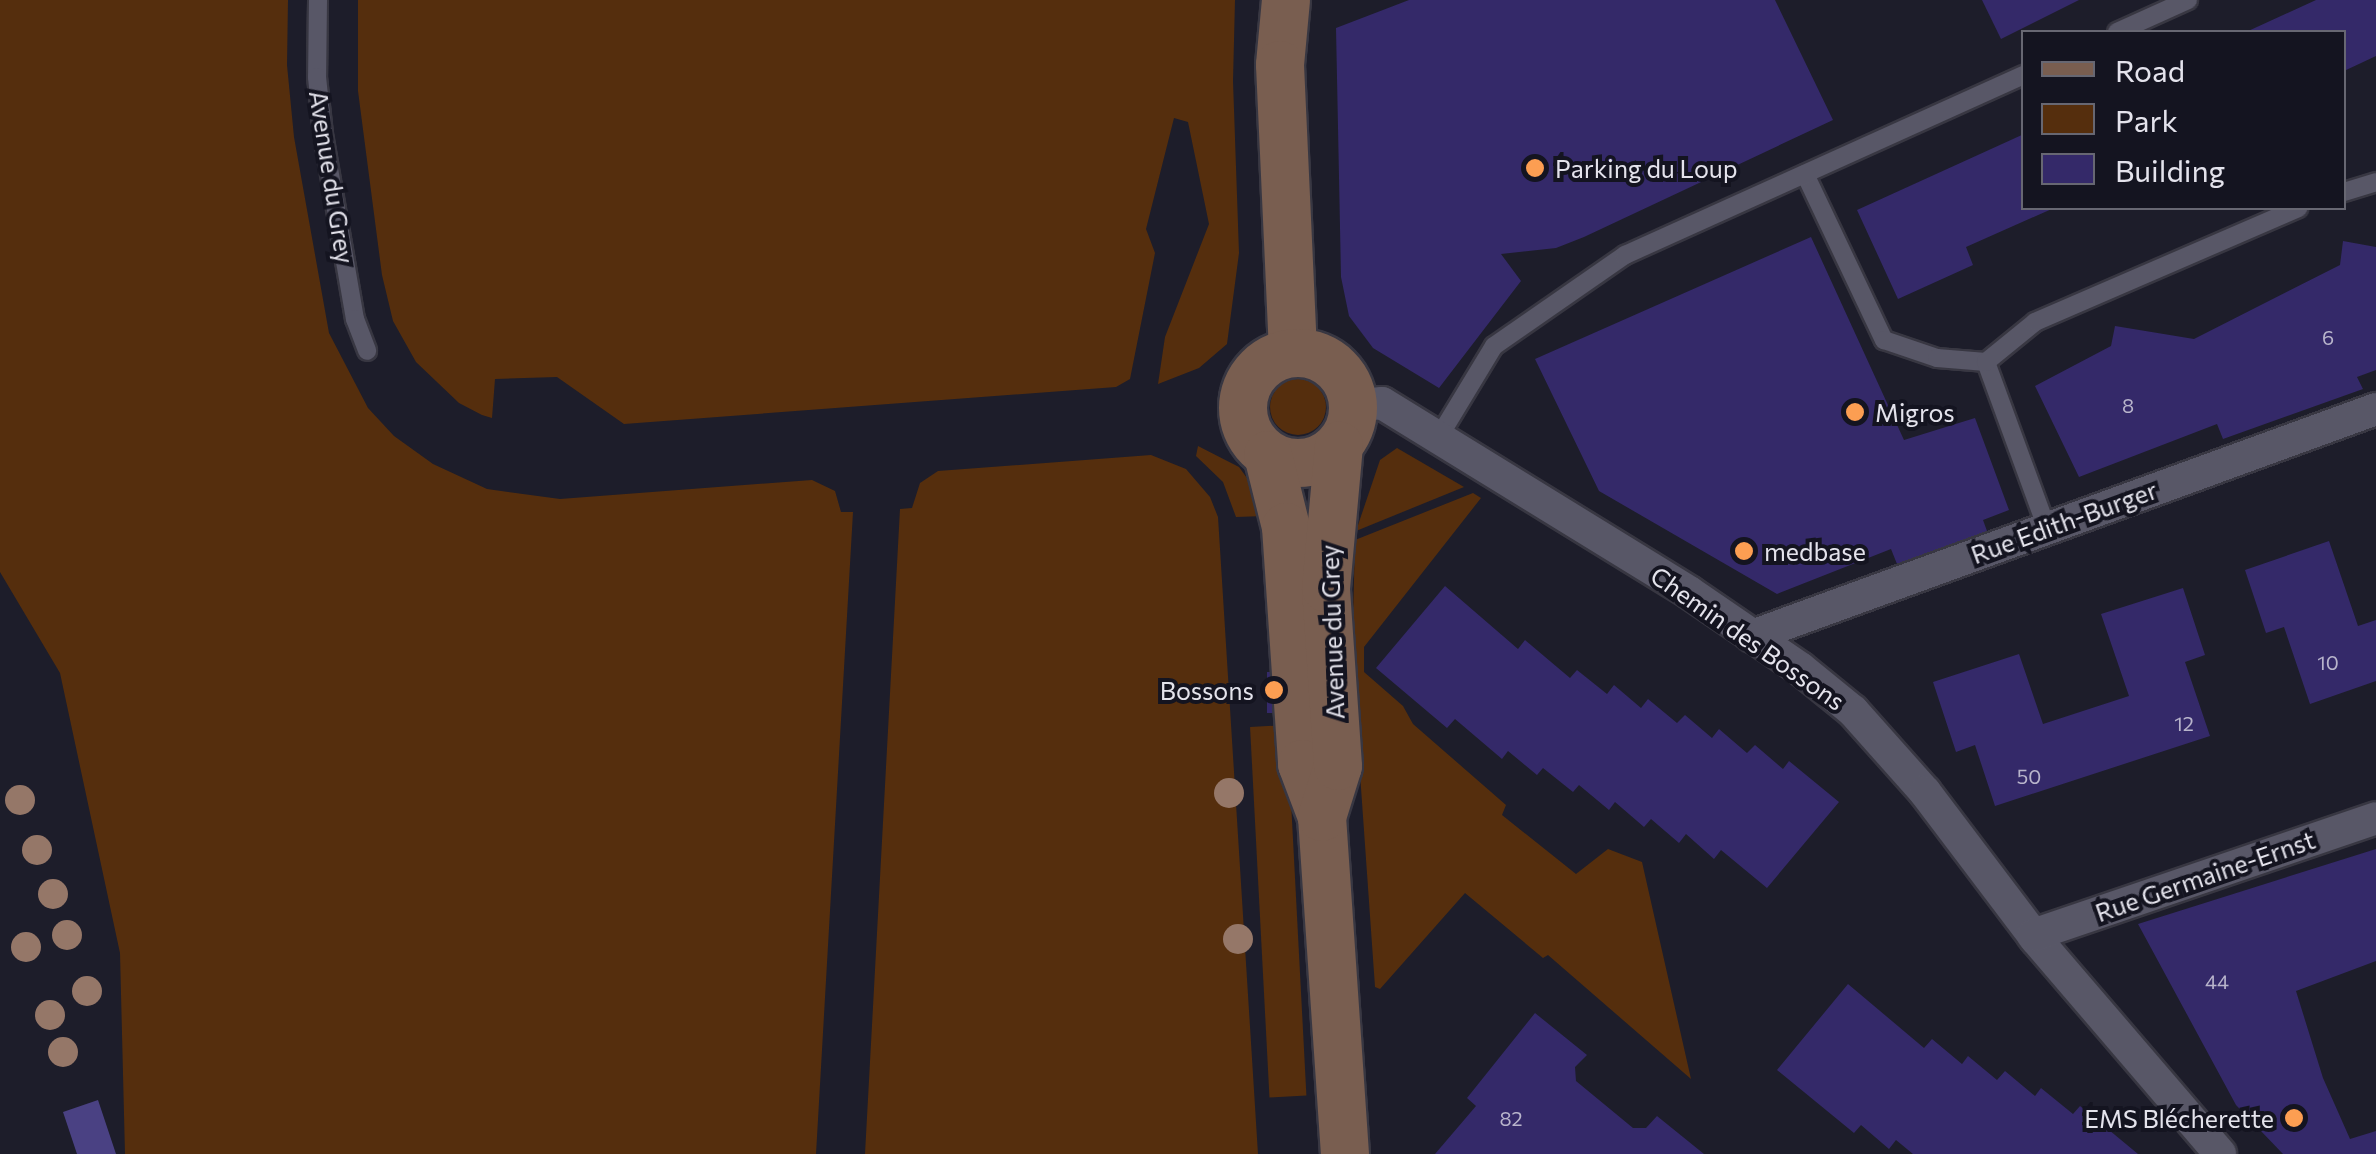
<!DOCTYPE html>
<meta charset="utf-8">
<style>
body{margin:0}
#map{position:relative;width:2376px;height:1154px;overflow:hidden;background:#1d1d2a;font-family:Commissioner,sans-serif}
div>[style]{position:absolute}
[style*='--x']{left:calc(var(--x)*1px);top:calc(var(--y)*1px);width:calc(var(--w)*1px);rotate:calc(var(--a)*1deg)}
.green>*{inset:0;background:#552e0d;transform-origin:0 0}
.round{border-radius:50%}
.water>*{inset:0;background:#4a4183}
.building>*{inset:0;background:#342969;transform-origin:0 0}
.roads{filter:drop-shadow(2px 0 #383742) drop-shadow(-2px 0 #383742) drop-shadow(0 2px #383742) drop-shadow(0 -2px #383742)}
.lane>*{height:18px;margin:-9px;padding:0 9px;transform-origin:9px;border-radius:9px;background:#585767}
.street>*{height:32px;margin:-16px;padding:0 16px;transform-origin:16px;border-radius:16px;background:#585767}
.secondary>*{height:48px;margin:-24px;padding:0 24px;transform-origin:24px;border-radius:24px;background:#795e50}
.secondary>.ring{margin:-24px;padding:0;box-sizing:content-box;background:none;border:48px solid #795e50;border-radius:50%}
.trees>*{width:30px;height:30px;margin:-15px;border-radius:50%;background:#957768}
.dots>*{width:28px;height:28px;translate:-50% -50%;box-sizing:border-box;border:5px solid #141420;border-radius:50%}
span{translate:-50% -50%;white-space:nowrap;text-align:center;line-height:1.15;-webkit-text-stroke:8px #141420;paint-order:stroke}
.number-label{font-size:20px;color:#b8b4cb}
.number-label span{-webkit-text-stroke-width:0}
.poi-label{font-size:25px;color:#e4e3ec}
.left{translate:0 -50%;text-align:left}
.right{translate:-100% -50%;text-align:right}
.street-label{font-size:25px;color:#e4e3ec}
.legend{position:absolute;left:2021px;top:30px;width:325px;height:180px;box-sizing:border-box;background:#141420;border:2px solid #676772;margin:0;padding:12px 18px;list-style:none;font-size:30px;color:#e4e3ec}
.legend li{display:flex;align-items:center;gap:20px;height:50px}
.legend b{width:50px;border:2px solid #676772}
</style>
<div id="map">
<div class="green">
<div style="clip-path:polygon(0 0,288px 0,287px 65px,294px 137px,329px 333px,368px 408px,394px 436px,433px 464px,487px 489px,560px 499px,812px 480px,835px 491px,841px 512px,853px 512px,816px 1154px,125px 1154px,120px 953px,60px 673px,0 572px)"></div>
<div style="clip-path:polygon(358px 0,1235px 0,1233px 81px,1239px 253px,1227px 344px,1199px 368px,1158px 384px,1165px 337px,1209px 224px,1188px 122px,1174px 118px,1146px 229px,1155px 253px,1130px 379px,1116px 387px,624px 424px,557px 377px,495px 379px,492px 418px,482px 415px,459px 403px,416px 362px,393px 321px,382px 275px,358px 91px)"></div>
<div class="round" style="left:1270px;top:379px;width:56px;height:56px"></div>
<div style="clip-path:polygon(1198px 446px,1239px 467px,1257px 492px,1265px 516px,1236px 517px,1223px 482px,1196px 456px)"></div>
<div style="clip-path:polygon(1397px 448px,1464px 487px,1356px 531px,1380px 460px)"></div>
<div style="clip-path:polygon(1151px 455px,1186px 469px,1210px 497px,1218px 517px,1258px 1154px,865px 1154px,900px 509px,912px 508px,920px 483px,938px 471px)"></div>
<div style="clip-path:polygon(1473px 493px,1481px 498px,1364px 647px,1364px 672px,1403px 706px,1413px 724px,1506px 805px,1502px 815px,1576px 874px,1608px 849px,1642px 862px,1691px 1079px,1548px 955px,1543px 958px,1465px 893px,1380px 989px,1375px 987px,1352px 660px,1355px 540px)"></div>
<div style="left:1287px;top:725px;width:371px;height:37px;rotate:87deg"></div>
</div>
<div class="water">
<div style="clip-path:polygon(98px 1100px,116px 1154px,77px 1154px,63px 1112px)"></div>
</div>
<div class="building">
<div style="clip-path:polygon(1409px 0,1775px 0,1833px 120px,1584px 237px,1556px 248px,1501px 254px,1521px 281px,1439px 388px,1373px 348px,1349px 316px,1341px 277px,1336px 28px)"></div>
<div style="clip-path:polygon(1982px 0,2079px 0,2001px 39px)"></div>
<div style="clip-path:polygon(2316px 0,2376px 0,2376px 56px,2344px 71px,2344px 32px,2246px 32px)"></div>
<div style="clip-path:polygon(2024px 134px,2024px 208px,2054px 208px,1966px 247px,1973px 265px,1898px 299px,1857px 210px)"></div>
<div style="clip-path:polygon(1811px 237px,1904px 440px,1975px 418px,2009px 510px,1983px 520px,1987px 531px,1954px 544px,1957px 553px,1901px 574px,1891px 549px,1777px 594px,1599px 491px,1535px 359px)"></div>
<div style="clip-path:polygon(2343px 241px,2376px 247px,2376px 370px,2357px 377px,2363px 389px,2223px 439px,2217px 424px,2079px 477px,2035px 386px,2111px 346px,2115px 326px,2194px 339px,2340px 265px)"></div>
<div style="clip-path:polygon(2329px 541px,2358px 626px,2376px 620px,2376px 681px,2310px 704px,2284px 627px,2266px 633px,2245px 570px)"></div>
<div style="clip-path:polygon(1445px 586px,1518px 649px,1525px 640px,1570px 678px,1577px 670px,1607px 694px,1614px 685px,1641px 708px,1648px 699px,1677px 723px,1685px 715px,1712px 738px,1719px 729px,1747px 753px,1755px 745px,1783px 769px,1789px 761px,1839px 802px,1767px 888px,1721px 850px,1714px 859px,1686px 834px,1679px 843px,1651px 819px,1644px 827px,1615px 802px,1609px 810px,1579px 785px,1573px 792px,1543px 768px,1537px 775px,1508px 751px,1502px 759px,1455px 719px,1447px 728px,1376px 668px)"></div>
<div style="clip-path:polygon(2183px 588px,2205px 655px,2185px 662px,2210px 736px,1995px 806px,1975px 745px,1956px 752px,1933px 682px,2019px 654px,2043px 724px,2129px 696px,2101px 614px)"></div>
<div style="left:1267px;top:672px;width:11px;height:41px"></div>
<div style="clip-path:polygon(2376px 849px,2376px 961px,2296px 991px,2323px 1078px,2350px 1139px,2376px 1131px,2376px 1154px,2283px 1154px,2236px 1105px,2138px 924px)"></div>
<div style="clip-path:polygon(1848px 984px,1924px 1048px,1932px 1039px,1962px 1064px,1968px 1056px,1997px 1080px,2005px 1071px,2035px 1096px,2041px 1088px,2073px 1114px,2080px 1106px,2138px 1154px,1913px 1154px,1896px 1140px,1889px 1149px,1861px 1125px,1854px 1133px,1777px 1070px)"></div>
<div style="clip-path:polygon(1535px 1013px,1587px 1055px,1575px 1067px,1576px 1081px,1633px 1128px,1646px 1128px,1657px 1116px,1704px 1154px,1435px 1154px,1476px 1106px,1467px 1098px)"></div>
</div>
<div class="roads">
<div class="lane">
<div style="--x:318;--y:0;--w:77;--a:90.7"></div>
<div style="--x:317;--y:77;--w:57;--a:84"></div>
<div style="--x:323;--y:134;--w:188;--a:80.2"></div>
<div style="--x:355;--y:319;--w:34;--a:69"></div>
<div style="--x:2117;--y:32;--w:78;--a:-24.3"></div>
<div style="--x:1805;--y:174;--w:184;--a:64.6"></div>
<div style="--x:1884;--y:340;--w:56;--a:18.8"></div>
<div style="--x:1937;--y:358;--w:49;--a:4.7"></div>
<div style="--x:1986;--y:362;--w:178;--a:69.9"></div>
<div style="--x:2344;--y:192;--w:34;--a:-17"></div>
<div style="--x:1986;--y:362;--w:63;--a:-39.2"></div>
<div style="--x:2035;--y:322;--w:287;--a:-23.4"></div>
<div style="--x:1437;--y:440;--w:110;--a:-58.8"></div>
<div style="--x:1494;--y:346;--w:160;--a:-34.8"></div>
<div style="--x:1625;--y:255;--w:438;--a:-24.3"></div>
</div>
<div class="street">
<div style="--x:1353;--y:406;--w:29;--a:-6"></div>
<div style="--x:1382;--y:403;--w:361;--a:31.6"></div>
<div style="--x:1689;--y:592;--w:135;--a:34.4"></div>
<div style="--x:1800;--y:668;--w:68;--a:39.1"></div>
<div style="--x:1853;--y:711;--w:108;--a:48.4"></div>
<div style="--x:1925;--y:792;--w:184;--a:52.9"></div>
<div style="--x:2036;--y:939;--w:283;--a:49.4"></div>
<div style="--x:1752;--y:636;--w:664;--a:-19.99"></div>
<div style="--x:2033;--y:935;--w:362;--a:-18.8"></div>
</div>
<div class="secondary">
<div style="--x:1286;--y:0;--w:65;--a:95.3"></div>
<div style="--x:1280;--y:65;--w:288;--a:87.4"></div>
<div class="ring" style="left:1243px;top:353px;width:62px;height:62px"></div>
<div style="--x:1268;--y:455;--w:74;--a:76"></div>
<div style="--x:1286;--y:527;--w:238;--a:86.1"></div>
<div style="--x:1302;--y:764;--w:57;--a:69.3"></div>
<div style="--x:1322;--y:817;--w:338;--a:86.1"></div>
<div style="--x:1322;--y:817;--w:53;--a:-72.6"></div>
<div style="--x:1338;--y:766;--w:178;--a:-93.9"></div>
<div style="--x:1326;--y:588;--w:143;--a:-84.8"></div>
</div>
</div>
<div class="trees">
<div style="left:1229px;top:793px"></div>
<div style="left:20px;top:800px"></div>
<div style="left:37px;top:850px"></div>
<div style="left:53px;top:894px"></div>
<div style="left:67px;top:935px"></div>
<div style="left:1238px;top:939px"></div>
<div style="left:26px;top:947px"></div>
<div style="left:87px;top:991px"></div>
<div style="left:50px;top:1015px"></div>
<div style="left:63px;top:1052px"></div>
</div>
<div class="dots">
<div style="left:1535px;top:168px;background:#fc9e52"></div>
<div style="left:1855px;top:412px;background:#fc9e52"></div>
<div style="left:1744px;top:551px;background:#fc9e52"></div>
<div style="left:1274px;top:690px;background:#fc9e52"></div>
<div style="left:2294px;top:1118px;background:#fc9e52"></div>
</div>
<div class="number-label">
<span style="left:2328px;top:337px">6</span>
<span style="left:2128px;top:405px">8</span>
<span style="left:2328px;top:662px">10</span>
<span style="left:2184px;top:723px">12</span>
<span style="left:2029px;top:776px">50</span>
<span style="left:2217px;top:981px">44</span>
<span style="left:1511px;top:1118px">82</span>
</div>
<div class="poi-label">
<span class="left" style="left:1555px;top:168px">Parking du Loup</span>
<span class="left" style="left:1875px;top:412px">Migros</span>
<span class="left" style="left:1764px;top:551px">medbase</span>
<span class="right" style="left:1254px;top:690px">Bossons</span>
<span class="right" style="left:2274px;top:1118px">EMS Blécherette</span>
</div>
<div class="street-label">
<span style="left:332px;top:177px;rotate:81deg">Avenue du Grey</span>
<span style="left:2064px;top:522px;rotate:-20deg">Rue Edith-Burger</span>
<span style="left:1332px;top:632px;rotate:-92deg">Avenue du Grey</span>
<span style="left:1748px;top:638px;rotate:35deg">Chemin des Bossons</span>
<span style="left:2205px;top:876px;rotate:-19deg">Rue Germaine-Ernst</span>
</div>
<ul class="legend">
<li><b style="height:12px;background:#795e50"></b>Road</li>
<li><b style="height:28px;background:#552e0d"></b>Park</li>
<li><b style="height:28px;background:#342969"></b>Building</li>
</ul>
</div>
